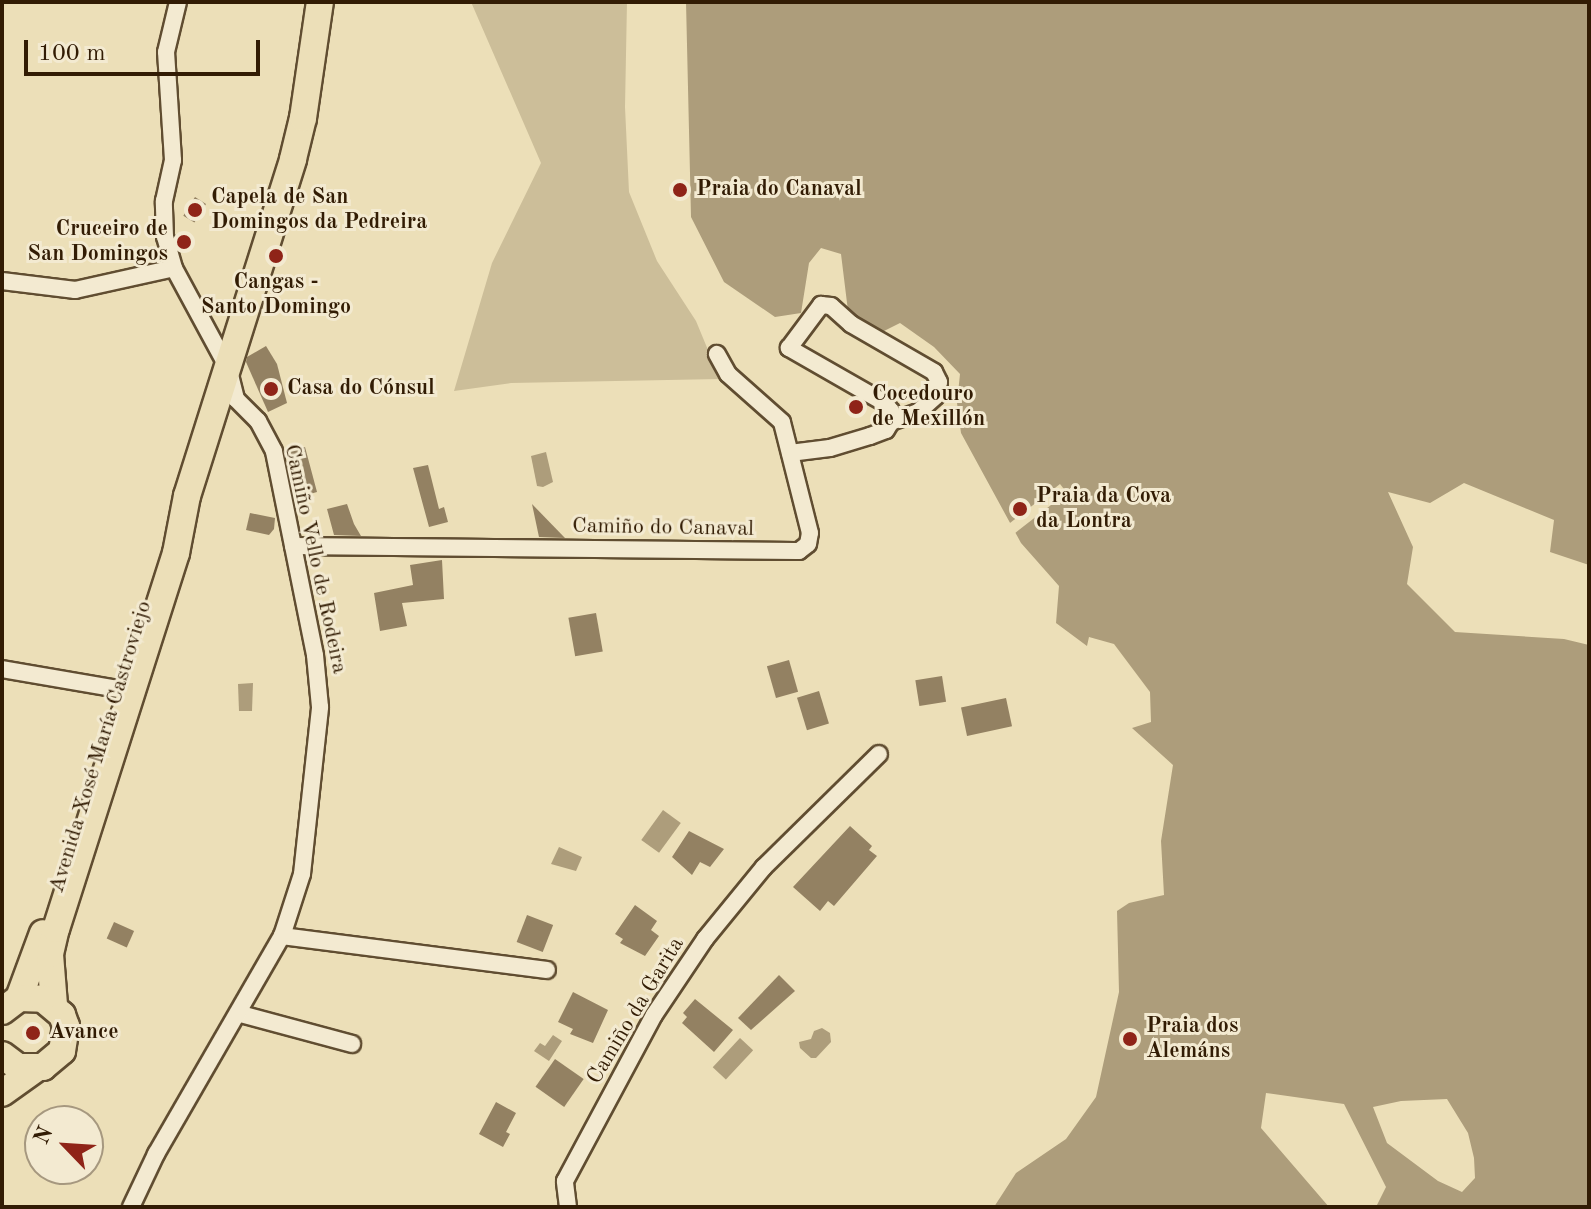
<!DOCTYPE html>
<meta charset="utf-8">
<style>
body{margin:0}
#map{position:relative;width:1591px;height:1209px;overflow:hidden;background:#ecdfb8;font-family:"Old Standard TT",serif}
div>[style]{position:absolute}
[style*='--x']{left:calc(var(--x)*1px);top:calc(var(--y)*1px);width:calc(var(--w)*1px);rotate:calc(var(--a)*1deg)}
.green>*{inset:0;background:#ccbe99}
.water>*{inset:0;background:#ad9d7b;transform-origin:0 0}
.pier>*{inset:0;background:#ecdfb8;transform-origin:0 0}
.building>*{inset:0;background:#938162;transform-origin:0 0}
.roads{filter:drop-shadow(2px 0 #604d31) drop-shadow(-2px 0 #604d31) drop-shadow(0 2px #604d31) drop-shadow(0 -2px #604d31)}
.minor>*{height:16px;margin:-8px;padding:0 8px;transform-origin:8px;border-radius:8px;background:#f3ead1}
.primary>*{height:26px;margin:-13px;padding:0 13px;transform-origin:13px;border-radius:13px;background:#ecdfb8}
.dots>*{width:22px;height:22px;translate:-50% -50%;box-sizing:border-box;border:4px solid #f3ead1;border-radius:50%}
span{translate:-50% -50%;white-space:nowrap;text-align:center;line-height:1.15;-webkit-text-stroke:6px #f3ead1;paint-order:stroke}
.poi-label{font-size:22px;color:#321c04;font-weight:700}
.left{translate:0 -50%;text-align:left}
.right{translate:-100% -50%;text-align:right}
.street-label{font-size:22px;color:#321c04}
.frame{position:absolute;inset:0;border:4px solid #321c04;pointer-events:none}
.north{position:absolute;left:24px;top:1105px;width:80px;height:80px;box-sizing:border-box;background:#f3ead1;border:2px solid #a6987f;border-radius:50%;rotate:295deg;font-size:22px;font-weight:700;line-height:32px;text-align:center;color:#321c04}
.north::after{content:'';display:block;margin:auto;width:28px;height:36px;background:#8f2418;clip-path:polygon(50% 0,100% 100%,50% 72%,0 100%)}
.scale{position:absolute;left:24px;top:40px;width:236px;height:36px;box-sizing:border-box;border:4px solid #321c04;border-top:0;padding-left:10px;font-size:24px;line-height:28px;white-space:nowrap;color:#321c04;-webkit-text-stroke:6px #f3ead1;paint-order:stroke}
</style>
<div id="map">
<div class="green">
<div style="clip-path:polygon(471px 2px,627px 2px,625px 107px,629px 192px,657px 261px,696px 321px,720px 379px,511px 383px,454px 391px,492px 263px,541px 163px)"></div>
</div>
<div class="water">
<div style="clip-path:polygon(evenodd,686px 2px,1589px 2px,1589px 565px,1550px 552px,1554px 520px,1464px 483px,1430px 503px,1388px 492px,1413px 547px,1407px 584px,1455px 632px,1564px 639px,1589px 645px,1589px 1207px,1376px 1207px,1386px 1187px,1344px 1104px,1266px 1093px,1261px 1128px,1329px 1207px,994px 1207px,1016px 1173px,1066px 1139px,1096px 1097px,1119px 992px,1117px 911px,1129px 903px,1164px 895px,1161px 841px,1173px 765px,1132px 728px,1151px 722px,1150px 692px,1114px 644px,1089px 637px,1087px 646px,1056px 623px,1059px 586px,1021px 543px,961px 433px,957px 403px,960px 374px,934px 347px,900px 323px,874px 336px,848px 311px,841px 254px,821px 248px,809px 263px,801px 313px,775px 317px,724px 282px,691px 217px,686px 2px,1447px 1099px,1468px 1133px,1474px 1158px,1475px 1178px,1462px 1192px,1438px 1181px,1387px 1143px,1373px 1107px,1401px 1101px,1447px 1099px)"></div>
<div style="clip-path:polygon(546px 452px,553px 482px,543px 487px,537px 486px,531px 456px)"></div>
<div style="clip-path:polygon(253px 683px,252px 711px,239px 711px,238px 684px)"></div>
<div style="left:663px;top:810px;width:22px;height:37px;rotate:36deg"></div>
<div style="clip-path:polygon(559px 847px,582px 857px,576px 871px,551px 864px)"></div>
<div style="clip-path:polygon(822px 1028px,830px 1033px,831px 1042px,816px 1058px,811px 1058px,800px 1048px,799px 1042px,811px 1039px,814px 1031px)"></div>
<div style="clip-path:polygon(553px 1035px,562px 1041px,549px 1061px,534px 1051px,540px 1043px,545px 1046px)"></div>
<div style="left:740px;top:1038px;width:18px;height:40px;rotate:43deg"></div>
</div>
<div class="pier">
<div style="left:1060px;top:484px;width:11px;height:68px;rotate:52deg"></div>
</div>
<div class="building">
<div style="left:195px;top:197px;width:13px;height:22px;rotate:32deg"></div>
<div style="clip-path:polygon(266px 346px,277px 364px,287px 403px,268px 412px,246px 362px,247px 357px)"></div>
<div style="clip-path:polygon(305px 447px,317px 492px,303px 496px,300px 482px,294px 484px,290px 451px)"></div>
<div style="clip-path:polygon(428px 465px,439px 509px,444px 507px,448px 522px,429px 527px,413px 468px)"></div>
<div style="clip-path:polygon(347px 504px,354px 524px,361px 536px,334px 535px,327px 509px)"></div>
<div style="clip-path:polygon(532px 504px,565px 538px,539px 537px)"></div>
<div style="clip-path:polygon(250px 513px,275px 518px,274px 529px,269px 535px,246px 530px)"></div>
<div style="clip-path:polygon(442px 560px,444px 599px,402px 603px,407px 626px,380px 631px,374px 593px,413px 585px,410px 565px)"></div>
<div style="left:596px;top:613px;width:39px;height:28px;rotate:80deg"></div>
<div style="left:789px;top:660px;width:33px;height:23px;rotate:74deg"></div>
<div style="left:942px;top:676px;width:26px;height:27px;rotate:81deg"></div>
<div style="left:819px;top:691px;width:34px;height:23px;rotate:73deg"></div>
<div style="left:1006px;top:698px;width:29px;height:46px;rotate:78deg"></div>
<div style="clip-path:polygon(850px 826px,872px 846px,869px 850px,877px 856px,834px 906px,828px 901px,820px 911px,793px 887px)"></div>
<div style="clip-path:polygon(689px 831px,724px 849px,710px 867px,700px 862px,692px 875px,672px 857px)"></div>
<div style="clip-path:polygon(635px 905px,657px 921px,651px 930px,659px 936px,645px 956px,620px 943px,623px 939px,615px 934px)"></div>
<div style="left:527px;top:915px;width:28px;height:29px;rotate:21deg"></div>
<div style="left:114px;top:922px;width:22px;height:18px;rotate:24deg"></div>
<div style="clip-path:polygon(779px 975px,795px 991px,751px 1030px,738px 1018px)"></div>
<div style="clip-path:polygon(573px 992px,608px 1010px,593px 1043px,570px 1034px,573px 1029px,558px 1022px)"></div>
<div style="clip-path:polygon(695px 999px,733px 1030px,714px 1052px,682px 1023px,687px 1017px,683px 1013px)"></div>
<div style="left:555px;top:1059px;width:35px;height:34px;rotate:35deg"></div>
<div style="clip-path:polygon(496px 1102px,516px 1113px,506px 1132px,510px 1134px,503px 1147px,479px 1134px)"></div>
</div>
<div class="roads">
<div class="minor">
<div style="--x:2;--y:281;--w:74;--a:7"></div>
<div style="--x:75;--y:290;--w:101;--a:-12.5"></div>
<div style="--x:790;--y:453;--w:40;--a:-7.1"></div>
<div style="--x:830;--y:448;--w:42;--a:-16.7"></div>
<div style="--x:870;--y:436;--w:17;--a:-21"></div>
<div style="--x:886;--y:430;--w:9;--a:-58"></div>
<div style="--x:891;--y:422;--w:11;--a:-90"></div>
<div style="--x:891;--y:411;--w:10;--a:-127"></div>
<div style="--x:885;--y:403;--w:111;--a:-150.2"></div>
<div style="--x:789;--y:348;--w:54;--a:-53.3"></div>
<div style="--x:821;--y:305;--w:10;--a:6"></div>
<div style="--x:831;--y:306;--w:27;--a:42"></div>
<div style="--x:851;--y:324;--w:96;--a:30"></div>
<div style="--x:934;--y:372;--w:11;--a:63"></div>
<div style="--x:939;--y:382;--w:14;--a:102"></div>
<div style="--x:936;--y:396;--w:24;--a:138"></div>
<div style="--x:918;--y:412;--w:29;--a:160"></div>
<div style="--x:293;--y:546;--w:506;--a:0.57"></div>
<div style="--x:799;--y:551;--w:11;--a:-38"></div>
<div style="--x:808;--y:544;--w:11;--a:-80"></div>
<div style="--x:810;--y:533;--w:114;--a:-104.2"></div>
<div style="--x:782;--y:422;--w:72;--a:-138.4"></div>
<div style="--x:728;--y:374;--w:23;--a:-119"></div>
<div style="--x:2;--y:669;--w:118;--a:9.8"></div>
<div style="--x:282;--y:936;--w:267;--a:7.3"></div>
<div style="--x:241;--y:1014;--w:115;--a:15.1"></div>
<div style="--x:131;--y:1207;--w:59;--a:-64.7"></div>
<div style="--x:156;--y:1154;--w:252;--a:-60"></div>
<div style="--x:282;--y:936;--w:65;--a:-72.1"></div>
<div style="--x:302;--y:874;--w:168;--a:-83.8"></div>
<div style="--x:320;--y:707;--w:52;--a:-95.5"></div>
<div style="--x:315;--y:655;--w:208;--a:-101.4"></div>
<div style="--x:274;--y:451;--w:34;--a:-118"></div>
<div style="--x:258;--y:421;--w:31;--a:-135"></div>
<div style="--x:236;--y:399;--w:32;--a:-104"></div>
<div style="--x:228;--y:368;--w:114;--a:-118.4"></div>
<div style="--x:174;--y:268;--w:32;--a:-106"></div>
<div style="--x:165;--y:237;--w:36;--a:-92"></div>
<div style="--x:164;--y:201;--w:42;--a:-77.6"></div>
<div style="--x:173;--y:160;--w:108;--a:-93.7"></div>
<div style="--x:166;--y:52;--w:51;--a:-76.5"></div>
<div style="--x:568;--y:1207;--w:26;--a:-97"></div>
<div style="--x:565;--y:1181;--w:188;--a:-61.8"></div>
<div style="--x:654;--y:1015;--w:92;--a:-56.1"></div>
<div style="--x:705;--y:939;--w:93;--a:-50.7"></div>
<div style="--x:764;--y:867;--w:161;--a:-44.5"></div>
</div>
<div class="primary">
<div style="--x:19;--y:998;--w:69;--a:-69.7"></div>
<div style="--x:54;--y:1005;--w:51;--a:-94.5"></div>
<div style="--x:50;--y:954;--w:26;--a:-77"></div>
<div style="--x:56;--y:929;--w:395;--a:-72.3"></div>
<div style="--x:176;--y:553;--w:58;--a:-79.1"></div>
<div style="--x:187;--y:496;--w:353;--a:-72.5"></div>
<div style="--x:293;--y:159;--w:42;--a:-76.3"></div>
<div style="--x:303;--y:118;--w:117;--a:-81.7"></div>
<div style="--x:2;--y:1011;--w:21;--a:-37"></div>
<div style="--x:19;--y:998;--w:24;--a:2"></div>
<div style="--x:43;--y:999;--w:25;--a:40"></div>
<div style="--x:62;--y:1015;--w:12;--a:70"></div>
<div style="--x:66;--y:1026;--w:25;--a:99"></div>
<div style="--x:62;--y:1051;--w:25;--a:140"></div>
<div style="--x:43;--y:1067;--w:25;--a:180"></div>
<div style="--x:18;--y:1067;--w:20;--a:-143"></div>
<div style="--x:2;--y:1093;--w:43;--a:-35.5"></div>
</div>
</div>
<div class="dots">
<div style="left:680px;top:190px;background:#8f2418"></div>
<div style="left:195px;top:210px;background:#8f2418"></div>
<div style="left:184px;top:242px;background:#8f2418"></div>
<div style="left:276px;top:256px;background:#8f2418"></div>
<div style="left:271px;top:389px;background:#8f2418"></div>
<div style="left:856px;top:407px;background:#8f2418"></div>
<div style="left:1020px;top:509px;background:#8f2418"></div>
<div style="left:33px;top:1033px;background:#8f2418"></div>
<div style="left:1130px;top:1039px;background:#8f2418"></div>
</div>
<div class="poi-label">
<span class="left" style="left:696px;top:190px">Praia do Canaval</span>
<span class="left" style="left:211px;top:210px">Capela de San<br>Domingos da Pedreira</span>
<span class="right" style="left:168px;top:242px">Cruceiro de<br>San Domingos</span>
<span style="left:276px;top:295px">Cangas -<br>Santo Domingo</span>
<span class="left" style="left:287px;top:389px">Casa do Cónsul</span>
<span class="left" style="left:872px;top:407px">Cocedouro<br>de Mexillón</span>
<span class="left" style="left:1036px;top:509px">Praia da Cova<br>da Lontra</span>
<span class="left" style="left:1146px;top:1039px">Praia dos<br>Alemáns</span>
<span class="left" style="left:49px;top:1033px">Avance</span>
</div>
<div class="street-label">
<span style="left:663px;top:528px;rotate:1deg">Camiño do Canaval</span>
<span style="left:315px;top:559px;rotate:78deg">Camiño Vello de Rodeira</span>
<span style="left:101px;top:747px;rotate:-73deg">Avenida Xosé María Castroviejo</span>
<span style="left:636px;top:1011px;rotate:-59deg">Camiño da Garita</span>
</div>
<div class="frame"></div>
<div class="north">N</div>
<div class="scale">100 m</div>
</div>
